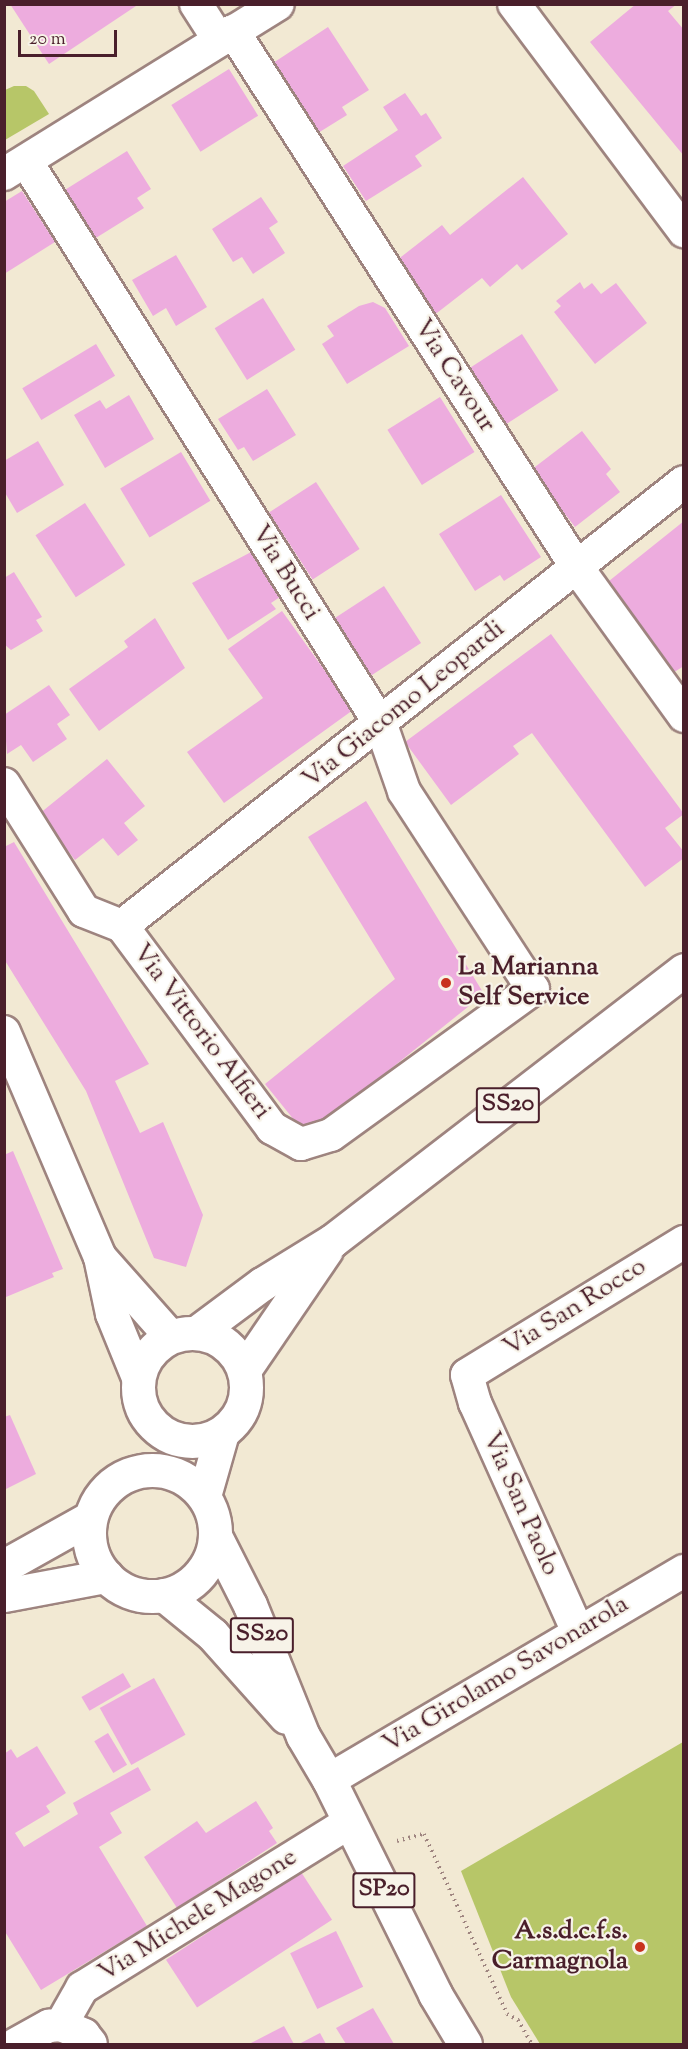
<!DOCTYPE html>
<style>
body{margin:0}
#map{position:relative;width:688px;height:2049px;overflow:hidden;background:#f2e9d3;font-family:"Sorts Mill Goudy",serif}
div>[style]{position:absolute}
[style*='--x']{left:calc(var(--x)*1px);top:calc(var(--y)*1px);width:calc(var(--w)*1px);rotate:calc(var(--a)*1deg)}
.green>*{inset:0;background:#b7c668}
.building>*{inset:0;background:#edacde;transform-origin:0 0}
.path>*{height:4px;margin-top:-2px;transform-origin:0;background:repeating-linear-gradient(90deg,#9e847f 0 1.5px,transparent 0 6px)}
.roads{filter:drop-shadow(2px 0 #9e847f) drop-shadow(-2px 0 #9e847f) drop-shadow(0 2px #9e847f) drop-shadow(0 -2px #9e847f)}
.minor>*{height:32px;margin:-16px;padding:0 16px;transform-origin:16px;border-radius:16px;background:#fff}
.primary>*{height:33px;margin:-16.5px;padding:0 16.5px;transform-origin:16.5px;border-radius:16.5px;background:#fff}
.primary>.ring{margin:-16.5px;padding:0;box-sizing:content-box;background:none;border:33px solid #fff;border-radius:50%}
.dots>*{width:16px;height:16px;translate:-50% -50%;box-sizing:border-box;border:3px solid #f7f3e8;border-radius:50%}
span{translate:-50% -50%;white-space:nowrap;text-align:center;line-height:1.15;-webkit-text-stroke:4.5px #f7f3e8;paint-order:stroke}
.shield-label span{padding:2px 4px;background:#f7f3e8;border:2px solid;border-radius:4px;-webkit-text-stroke-width:0}
.shield-label{font-size:24px;color:#4a1f2b;font-weight:700}
.street-label{font-size:26px;color:#4a1f2b}
.poi-label{font-size:26px;color:#4a1f2b;font-weight:700}
.left{translate:0 -50%;text-align:left}
.right{translate:-100% -50%;text-align:right}
.frame{position:absolute;inset:0;border:6px solid #4a1f2b;pointer-events:none}
.scale{position:absolute;left:18px;top:30px;width:99px;height:27px;box-sizing:border-box;border:3px solid #4a1f2b;border-top:0;padding-left:8px;font-size:18px;line-height:21px;white-space:nowrap;color:#4a1f2b;-webkit-text-stroke:4px #f7f3e8;paint-order:stroke}
</style>
<div id="map">
<div class="green">
<div style="clip-path:polygon(14px 86px,26px 86px,34px 91px,49px 114px,5px 140px,5px 90px)"></div>
<div style="clip-path:polygon(683px 1742px,683px 2044px,540px 2044px,511px 1997px,461px 1871px)"></div>
</div>
<div class="building">
<div style="clip-path:polygon(10px 4px,139px 4px,49px 64px)"></div>
<div style="clip-path:polygon(636px 4px,677px 4px,668px 11px,684px 30px,684px 156px,590px 42px)"></div>
<div style="clip-path:polygon(328px 27px,369px 90px,342px 107px,347px 115px,318px 133px,273px 63px)"></div>
<div style="left:229px;top:69px;width:55px;height:68px;rotate:58deg"></div>
<div style="clip-path:polygon(405px 93px,421px 116px,426px 113px,442px 138px,415px 156px,422px 166px,366px 201px,343px 166px,398px 130px,383px 107px)"></div>
<div style="clip-path:polygon(127px 151px,151px 189px,137px 198px,144px 208px,91px 241px,60px 193px)"></div>
<div style="clip-path:polygon(523px 177px,568px 234px,522px 270px,517px 264px,490px 287px,482px 278px,433px 316px,392px 264px,442px 225px,450px 235px)"></div>
<div style="clip-path:polygon(22px 191px,55px 242px,4px 274px,4px 202px)"></div>
<div style="clip-path:polygon(261px 197px,278px 222px,269px 228px,285px 253px,253px 274px,242px 257px,233px 262px,212px 229px)"></div>
<div style="clip-path:polygon(176px 255px,207px 307px,176px 326px,166px 308px,153px 316px,132px 280px)"></div>
<div style="clip-path:polygon(580px 282px,584px 289px,592px 283px,601px 294px,616px 283px,647px 323px,595px 364px,554px 312px,561px 306px,556px 301px)"></div>
<div style="left:263px;top:298px;width:61px;height:57px;rotate:58deg"></div>
<div style="clip-path:polygon(373px 302px,385px 308px,409px 346px,347px 384px,322px 344px,334px 336px,327px 326px,359px 306px)"></div>
<div style="left:522px;top:334px;width:67px;height:65px;rotate:57deg"></div>
<div style="left:96px;top:344px;width:37px;height:86px;rotate:59deg"></div>
<div style="clip-path:polygon(267px 389px,296px 435px,253px 461px,244px 447px,238px 450px,218px 419px)"></div>
<div style="clip-path:polygon(129px 395px,154px 439px,105px 468px,74px 415px,100px 400px,106px 409px)"></div>
<div style="left:440px;top:397px;width:65px;height:62px;rotate:58deg"></div>
<div style="clip-path:polygon(582px 431px,611px 469px,606px 474px,620px 492px,575px 527px,531px 470px)"></div>
<div style="clip-path:polygon(38px 441px,64px 485px,17px 513px,4px 491px,4px 461px)"></div>
<div style="left:181px;top:452px;width:57px;height:71px;rotate:59deg"></div>
<div style="left:316px;top:482px;width:80px;height:56px;rotate:57deg"></div>
<div style="clip-path:polygon(501px 495px,541px 557px,504px 581px,500px 575px,475px 591px,439px 534px)"></div>
<div style="left:85px;top:503px;width:74px;height:59px;rotate:57deg"></div>
<div style="clip-path:polygon(684px 521px,684px 666px,671px 674px,604px 585px)"></div>
<div style="clip-path:polygon(255px 550px,283px 595px,271px 603px,276px 609px,228px 640px,192px 583px)"></div>
<div style="clip-path:polygon(14px 572px,42px 617px,36px 620px,43px 631px,11px 650px,4px 644px,4px 578px)"></div>
<div style="left:384px;top:586px;width:68px;height:59px;rotate:57deg"></div>
<div style="clip-path:polygon(282px 611px,353px 710px,224px 803px,187px 752px,263px 698px,228px 649px)"></div>
<div style="clip-path:polygon(155px 618px,185px 668px,99px 731px,69px 689px,128px 647px,124px 641px)"></div>
<div style="clip-path:polygon(551px 634px,684px 814px,665px 828px,684px 852px,684px 858px,645px 887px,532px 733px,513px 746px,519px 754px,451px 805px,405px 742px)"></div>
<div style="clip-path:polygon(49px 685px,70px 715px,57px 724px,67px 739px,33px 762px,21px 745px,7px 754px,4px 715px)"></div>
<div style="clip-path:polygon(107px 759px,145px 806px,124px 823px,138px 840px,118px 856px,103px 838px,75px 860px,39px 814px)"></div>
<div style="clip-path:polygon(366px 801px,484px 994px,307px 1136px,265px 1084px,395px 979px,308px 837px)"></div>
<div style="clip-path:polygon(14px 842px,149px 1064px,115px 1081px,140px 1133px,163px 1122px,203px 1215px,186px 1267px,154px 1258px,86px 1091px,4px 959px,4px 847px)"></div>
<div style="clip-path:polygon(13px 1151px,63px 1269px,52px 1273px,54px 1277px,6px 1297px,4px 1155px)"></div>
<div style="clip-path:polygon(10px 1415px,36px 1474px,4px 1490px,4px 1417px)"></div>
<div style="left:123px;top:1673px;width:16px;height:48px;rotate:60deg"></div>
<div style="left:154px;top:1678px;width:65px;height:62px;rotate:61deg"></div>
<div style="left:108px;top:1733px;width:37px;height:16px;rotate:59deg"></div>
<div style="clip-path:polygon(37px 1746px,66px 1793px,46px 1806px,50px 1812px,15px 1833px,24px 1847px,78px 1814px,73px 1803px,138px 1767px,151px 1790px,110px 1813px,122px 1833px,99px 1847px,147px 1926px,41px 1990px,4px 1930px,4px 1754px,11px 1749px,17px 1758px)"></div>
<div style="clip-path:polygon(256px 1801px,273px 1828px,269px 1831px,277px 1843px,177px 1908px,144px 1857px,197px 1821px,206px 1833px)"></div>
<div style="left:301px;top:1872px;width:57px;height:161px;rotate:57deg"></div>
<div style="left:336px;top:1931px;width:62px;height:51px;rotate:64deg"></div>
<div style="clip-path:polygon(373px 2008px,394px 2044px,346px 2044px,336px 2028px)"></div>
<div style="clip-path:polygon(284px 2026px,294px 2044px,249px 2044px)"></div>
<div style="clip-path:polygon(320px 2033px,326px 2044px,299px 2044px)"></div>
</div>
<div class="path">
<div style="--x:397;--y:1841;--w:28;--a:-15"></div>
<div style="--x:424;--y:1834;--w:198;--a:65.2"></div>
<div style="--x:507;--y:2014;--w:13;--a:29"></div>
<div style="--x:518;--y:2020;--w:28;--a:60"></div>
</div>
<div class="roads">
<div class="minor">
<div style="--x:196;--y:4;--w:43;--a:57.4"></div>
<div style="--x:514;--y:4;--w:284;--a:53.2"></div>
<div style="--x:233;--y:31;--w:636;--a:57.34"></div>
<div style="--x:576;--y:566;--w:185;--a:54.2"></div>
<div style="--x:4;--y:174;--w:322;--a:-31.8"></div>
<div style="--x:4;--y:784;--w:150;--a:57.8"></div>
<div style="--x:84;--y:911;--w:41;--a:21.5"></div>
<div style="--x:122;--y:926;--w:252;--a:53.4"></div>
<div style="--x:272;--y:1128;--w:33;--a:29"></div>
<div style="--x:301;--y:1144;--w:31;--a:-17"></div>
<div style="--x:331;--y:1135;--w:249;--a:-35.9"></div>
<div style="--x:533;--y:989;--w:236;--a:-123.1"></div>
<div style="--x:404;--y:791;--w:70;--a:-109.2"></div>
<div style="--x:381;--y:725;--w:666;--a:-122.19"></div>
<div style="--x:122;--y:926;--w:716;--a:-38.31"></div>
<div style="--x:4;--y:1032;--w:245;--a:66.9"></div>
<div style="--x:100;--y:1257;--w:58;--a:78.1"></div>
<div style="--x:112;--y:1314;--w:71;--a:67.8"></div>
<div style="--x:100;--y:1257;--w:107;--a:48.4"></div>
<div style="--x:578;--y:1632;--w:251;--a:-114.2"></div>
<div style="--x:475;--y:1403;--w:29;--a:-106"></div>
<div style="--x:467;--y:1375;--w:255;--a:-31.5"></div>
<div style="--x:329;--y:1780;--w:412;--a:-30.5"></div>
<div style="--x:61;--y:2025;--w:43;--a:-60.4"></div>
<div style="--x:82;--y:1988;--w:315;--a:-31.8"></div>
<div style="--x:16;--y:2044;--w:38;--a:-29"></div>
<div style="--x:49;--y:2026;--w:12;--a:-5"></div>
<div style="--x:61;--y:2025;--w:25;--a:23"></div>
<div style="--x:84;--y:2035;--w:11;--a:52"></div>
</div>
<div class="primary">
<div style="--x:196;--y:1333;--w:82;--a:-36.6"></div>
<div style="--x:262;--y:1284;--w:82;--a:-31.6"></div>
<div style="--x:332;--y:1241;--w:444;--a:-37.6"></div>
<div class="ring" style="left:138px;top:1333px;width:75px;height:75px"></div>
<div style="--x:244;--y:1370;--w:145;--a:-55.7"></div>
<div class="ring" style="left:89px;top:1470px;width:93px;height:93px"></div>
<div style="--x:204;--y:1496;--w:66;--a:-74.1"></div>
<div style="--x:215;--y:1536;--w:77;--a:63.1"></div>
<div style="--x:250;--y:1605;--w:141;--a:68"></div>
<div style="--x:303;--y:1736;--w:51;--a:59.4"></div>
<div style="--x:329;--y:1780;--w:239;--a:63.6"></div>
<div style="--x:435;--y:1994;--w:58;--a:59"></div>
<div style="--x:4;--y:1566;--w:98;--a:-29.2"></div>
<div style="--x:4;--y:1595;--w:104;--a:-10.6"></div>
<div style="--x:164;--y:1595;--w:62;--a:39.1"></div>
<div style="--x:212;--y:1634;--w:111;--a:48.3"></div>
</div>
</div>
<div class="dots">
<div style="left:446px;top:983px;background:#c8321e"></div>
<div style="left:640px;top:1947px;background:#c8321e"></div>
</div>
<div class="shield-label">
<span style="left:508px;top:1105px">SS20</span>
<span style="left:262px;top:1635px">SS20</span>
<span style="left:384px;top:1890px">SP20</span>
</div>
<div class="street-label">
<span style="left:454px;top:376px;rotate:57deg">Via Cavour</span>
<span style="left:285px;top:573px;rotate:58deg">Via Bucci</span>
<span style="left:404px;top:705px;rotate:-39deg">Via Giacomo Leopardi</span>
<span style="left:201px;top:1032px;rotate:53deg">Via Vittorio Alfieri</span>
<span style="left:575px;top:1308px;rotate:-32deg">Via San Rocco</span>
<span style="left:520px;top:1504px;rotate:66deg">Via San Paolo</span>
<span style="left:506px;top:1675px;rotate:-31deg">Via Girolamo Savonarola</span>
<span style="left:198px;top:1916px;rotate:-32deg">Via Michele Magone</span>
</div>
<div class="poi-label">
<span class="left" style="left:458px;top:983px">La Marianna<br>Self Service</span>
<span class="right" style="left:628px;top:1947px">A.s.d.c.f.s.<br>Carmagnola</span>
</div>
<div class="frame"></div>
<div class="scale">20 m</div>
</div>
